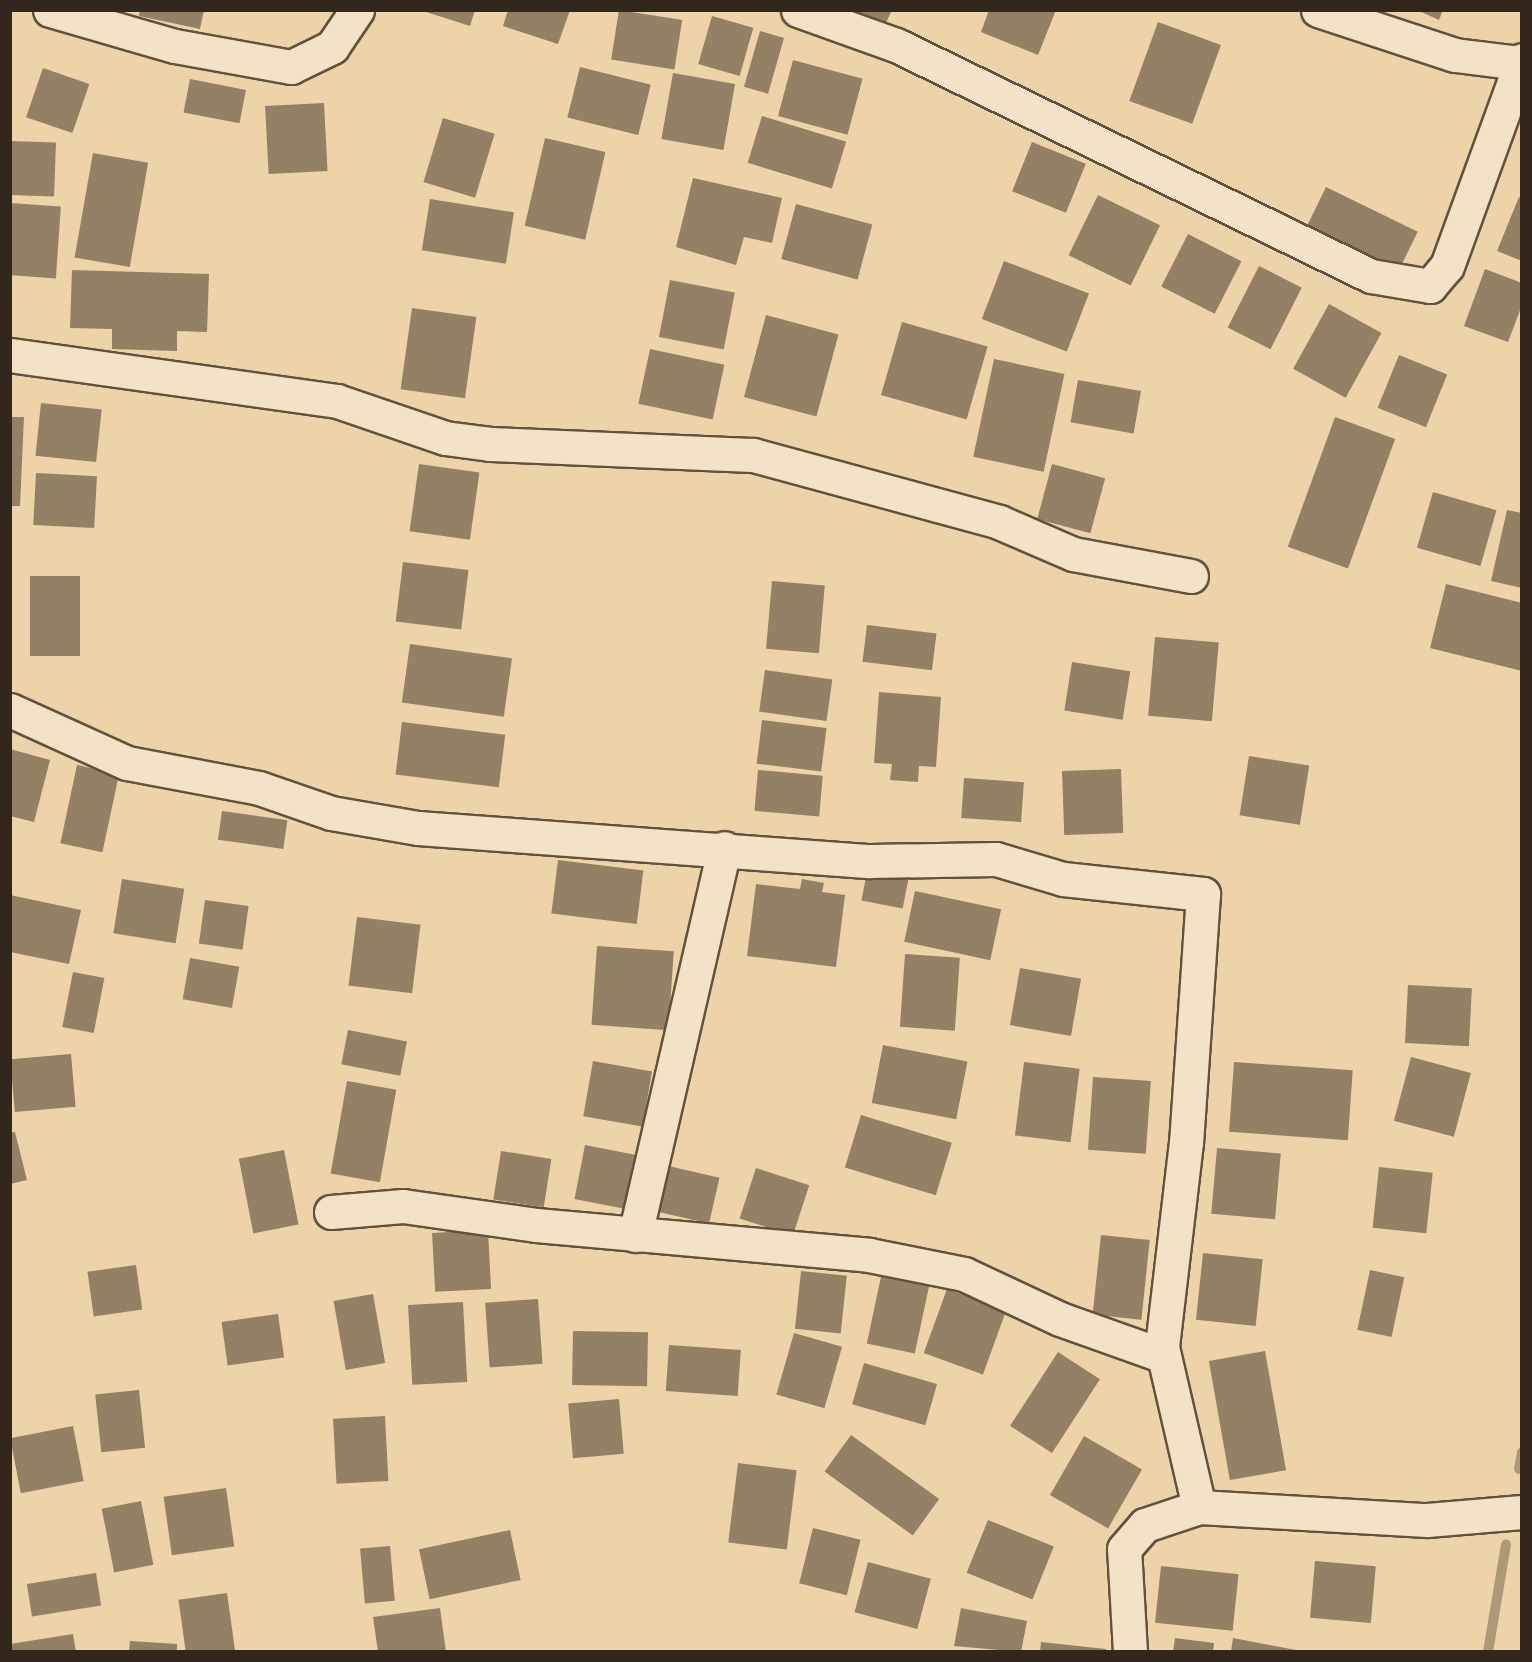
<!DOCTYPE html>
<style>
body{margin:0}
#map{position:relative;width:1532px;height:1662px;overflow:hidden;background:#ecd3a8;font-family:Vollkorn,serif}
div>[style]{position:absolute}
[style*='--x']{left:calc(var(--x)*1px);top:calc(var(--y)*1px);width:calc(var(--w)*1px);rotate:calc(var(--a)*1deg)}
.stream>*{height:10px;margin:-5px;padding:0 5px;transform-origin:5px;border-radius:5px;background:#ad9978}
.building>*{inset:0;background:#938065;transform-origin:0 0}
.roads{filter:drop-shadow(2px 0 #60523f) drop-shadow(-2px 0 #60523f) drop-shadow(0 2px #60523f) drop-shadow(0 -2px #60523f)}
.street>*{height:33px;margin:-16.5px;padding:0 16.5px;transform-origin:16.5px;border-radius:16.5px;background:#f3e2c6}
span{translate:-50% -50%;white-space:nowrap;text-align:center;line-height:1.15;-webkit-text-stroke:5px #f3e2c6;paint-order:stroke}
.frame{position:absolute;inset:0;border:12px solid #32271c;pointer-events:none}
</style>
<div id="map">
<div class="stream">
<div style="--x:1519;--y:1469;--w:17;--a:-80"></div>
<div style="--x:1488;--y:1652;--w:109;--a:-80.5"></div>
</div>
<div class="building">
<div style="clip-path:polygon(140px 10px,204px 10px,200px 29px,139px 16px)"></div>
<div style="clip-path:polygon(420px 10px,475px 10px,470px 26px)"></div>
<div style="clip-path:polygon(508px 10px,570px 10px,558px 44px,503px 26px)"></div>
<div style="left:619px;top:10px;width:64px;height:50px;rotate:9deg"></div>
<div style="clip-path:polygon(834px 10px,892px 10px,881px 33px)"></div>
<div style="clip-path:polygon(989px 10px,1056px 10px,1038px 55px,981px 32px)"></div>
<div style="clip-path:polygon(1417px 10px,1443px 10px,1439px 20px)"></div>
<div style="left:712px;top:16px;width:43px;height:50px;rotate:16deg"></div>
<div style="left:1158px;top:22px;width:67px;height:84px;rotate:20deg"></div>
<div style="left:760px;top:31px;width:25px;height:58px;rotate:16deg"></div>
<div style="left:793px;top:60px;width:72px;height:58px;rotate:15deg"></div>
<div style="left:580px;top:67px;width:73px;height:52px;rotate:14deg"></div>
<div style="left:43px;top:68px;width:49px;height:52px;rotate:19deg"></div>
<div style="left:673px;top:73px;width:63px;height:67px;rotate:10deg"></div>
<div style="left:190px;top:79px;width:57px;height:34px;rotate:11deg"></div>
<div style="left:324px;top:103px;width:68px;height:59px;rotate:87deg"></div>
<div style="left:762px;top:116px;width:88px;height:49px;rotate:17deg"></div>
<div style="left:443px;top:118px;width:54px;height:67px;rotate:17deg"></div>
<div style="left:545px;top:138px;width:62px;height:90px;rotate:13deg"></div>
<div style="left:10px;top:141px;width:46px;height:54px;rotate:2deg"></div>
<div style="left:1032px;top:142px;width:58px;height:53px;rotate:22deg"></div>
<div style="left:93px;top:153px;width:56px;height:106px;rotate:10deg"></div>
<div style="clip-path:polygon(693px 178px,782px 198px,772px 243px,744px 237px,736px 265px,676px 247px)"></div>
<div style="left:1326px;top:187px;width:102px;height:52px;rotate:26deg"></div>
<div style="left:1098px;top:195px;width:69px;height:67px;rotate:26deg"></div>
<div style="clip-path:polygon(1519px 197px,1522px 198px,1522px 261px,1497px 251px)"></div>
<div style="left:430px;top:199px;width:85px;height:52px;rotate:9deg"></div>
<div style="left:10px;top:203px;width:51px;height:72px;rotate:4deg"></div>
<div style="left:796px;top:204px;width:79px;height:57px;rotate:15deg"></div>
<div style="left:1188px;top:234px;width:60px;height:59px;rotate:27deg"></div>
<div style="left:1004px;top:261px;width:91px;height:62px;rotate:21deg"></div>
<div style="left:1259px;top:266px;width:48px;height:69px;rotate:27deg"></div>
<div style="clip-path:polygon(1485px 269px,1522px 283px,1522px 305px,1508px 342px,1464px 326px)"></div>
<div style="clip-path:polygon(72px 270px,209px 274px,207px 332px,177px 331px,177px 351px,112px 349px,112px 329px,70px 328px)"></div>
<div style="left:670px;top:280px;width:66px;height:58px;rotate:11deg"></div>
<div style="left:1329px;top:304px;width:60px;height:74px;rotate:29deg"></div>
<div style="left:412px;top:308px;width:65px;height:82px;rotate:8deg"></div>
<div style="left:766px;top:315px;width:75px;height:85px;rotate:15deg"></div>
<div style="left:902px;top:322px;width:89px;height:76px;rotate:16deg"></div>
<div style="left:650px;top:349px;width:76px;height:56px;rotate:12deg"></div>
<div style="left:1399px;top:355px;width:52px;height:57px;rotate:22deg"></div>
<div style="left:994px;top:359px;width:72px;height:100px;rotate:12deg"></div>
<div style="left:1078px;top:380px;width:64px;height:43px;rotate:10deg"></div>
<div style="left:41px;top:403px;width:61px;height:53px;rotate:6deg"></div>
<div style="clip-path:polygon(10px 417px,24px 417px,20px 506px,10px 506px)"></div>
<div style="left:1335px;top:417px;width:64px;height:138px;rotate:20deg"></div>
<div style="left:419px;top:464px;width:61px;height:68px;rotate:8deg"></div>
<div style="left:1052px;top:464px;width:55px;height:57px;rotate:15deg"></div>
<div style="left:36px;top:473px;width:61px;height:52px;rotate:3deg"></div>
<div style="left:1433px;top:492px;width:66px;height:58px;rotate:16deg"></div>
<div style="clip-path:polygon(1507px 510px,1522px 513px,1522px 588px,1491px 581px)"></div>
<div style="left:403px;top:562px;width:66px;height:60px;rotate:7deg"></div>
<div style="left:30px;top:576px;width:50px;height:80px"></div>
<div style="left:772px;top:581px;width:53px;height:68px;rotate:5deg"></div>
<div style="clip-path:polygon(1446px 584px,1522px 603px,1522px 671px,1430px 648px)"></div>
<div style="left:867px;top:625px;width:70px;height:37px;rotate:7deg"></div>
<div style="left:1155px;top:637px;width:64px;height:79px;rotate:5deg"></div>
<div style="left:410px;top:644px;width:103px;height:59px;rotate:8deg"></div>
<div style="left:1072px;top:662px;width:59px;height:49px;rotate:9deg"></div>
<div style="left:765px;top:670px;width:68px;height:42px;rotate:8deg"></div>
<div style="clip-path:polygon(879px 692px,941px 697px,936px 767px,919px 766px,918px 782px,890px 780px,892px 764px,874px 763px)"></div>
<div style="left:762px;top:720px;width:65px;height:44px;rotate:7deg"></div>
<div style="left:402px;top:722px;width:104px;height:53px;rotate:7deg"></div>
<div style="clip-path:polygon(10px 749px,50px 760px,34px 822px,10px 816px)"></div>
<div style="left:1249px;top:756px;width:61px;height:60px;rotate:9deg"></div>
<div style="left:77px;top:765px;width:43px;height:80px;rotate:12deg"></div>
<div style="left:1121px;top:769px;width:64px;height:59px;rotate:88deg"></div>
<div style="left:758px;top:770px;width:65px;height:41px;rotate:5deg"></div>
<div style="left:964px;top:778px;width:60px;height:40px;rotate:4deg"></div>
<div style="left:222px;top:811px;width:66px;height:29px;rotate:8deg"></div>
<div style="left:558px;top:860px;width:86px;height:54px;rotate:7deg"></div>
<div style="left:867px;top:872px;width:42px;height:29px;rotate:11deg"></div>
<div style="left:122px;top:879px;width:63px;height:55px;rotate:9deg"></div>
<div style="clip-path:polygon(802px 879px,824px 883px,822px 892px,845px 895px,836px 967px,747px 956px,756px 884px,800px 889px)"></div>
<div style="left:915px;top:891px;width:88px;height:52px;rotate:12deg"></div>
<div style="clip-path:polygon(10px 895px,81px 910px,69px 964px,10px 952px)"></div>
<div style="left:205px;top:900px;width:44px;height:44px;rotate:8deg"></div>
<div style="left:357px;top:917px;width:64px;height:69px;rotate:7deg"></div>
<div style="left:597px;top:946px;width:77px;height:79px;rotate:4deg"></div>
<div style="left:905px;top:954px;width:55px;height:73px;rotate:4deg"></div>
<div style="left:190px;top:958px;width:50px;height:42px;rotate:10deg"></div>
<div style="left:1020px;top:968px;width:62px;height:58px;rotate:10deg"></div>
<div style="left:73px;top:972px;width:32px;height:56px;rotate:11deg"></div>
<div style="left:1408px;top:985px;width:64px;height:58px;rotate:3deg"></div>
<div style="left:348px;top:1030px;width:60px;height:35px;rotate:11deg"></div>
<div style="left:883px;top:1045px;width:86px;height:59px;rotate:11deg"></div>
<div style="left:71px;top:1054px;width:53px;height:61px;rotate:85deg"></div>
<div style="left:1411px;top:1057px;width:62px;height:66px;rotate:15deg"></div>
<div style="left:593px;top:1061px;width:60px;height:56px;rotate:10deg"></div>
<div style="left:1024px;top:1062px;width:56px;height:74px;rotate:7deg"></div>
<div style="left:1234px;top:1062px;width:119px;height:70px;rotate:4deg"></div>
<div style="left:1093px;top:1077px;width:58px;height:73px;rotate:4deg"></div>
<div style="left:347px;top:1081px;width:50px;height:94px;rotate:10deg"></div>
<div style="left:861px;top:1115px;width:95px;height:55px;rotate:17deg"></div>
<div style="clip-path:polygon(15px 1132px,27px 1180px,10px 1184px,10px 1133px)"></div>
<div style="left:585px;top:1145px;width:51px;height:55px;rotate:11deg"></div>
<div style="left:1217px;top:1148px;width:64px;height:66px;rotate:5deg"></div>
<div style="left:284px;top:1150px;width:76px;height:46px;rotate:79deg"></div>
<div style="left:501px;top:1151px;width:51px;height:49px;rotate:9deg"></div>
<div style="left:664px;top:1165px;width:57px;height:47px;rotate:13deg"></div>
<div style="left:1379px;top:1167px;width:54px;height:61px;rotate:6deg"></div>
<div style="left:756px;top:1168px;width:56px;height:53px;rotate:18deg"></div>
<div style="left:488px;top:1230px;width:59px;height:56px;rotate:87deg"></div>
<div style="left:1101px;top:1235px;width:49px;height:80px;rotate:6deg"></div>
<div style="left:1203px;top:1253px;width:60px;height:67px;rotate:6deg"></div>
<div style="left:136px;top:1265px;width:45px;height:49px;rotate:82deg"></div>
<div style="left:1370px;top:1270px;width:35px;height:61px;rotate:12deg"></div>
<div style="left:801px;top:1271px;width:46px;height:58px;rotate:6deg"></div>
<div style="left:882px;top:1272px;width:49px;height:73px;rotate:12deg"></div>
<div style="left:947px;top:1289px;width:63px;height:68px;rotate:20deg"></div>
<div style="left:373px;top:1294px;width:70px;height:40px;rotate:80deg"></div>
<div style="left:538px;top:1299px;width:65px;height:53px;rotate:86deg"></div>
<div style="left:463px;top:1302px;width:80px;height:55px;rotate:87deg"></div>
<div style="left:278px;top:1314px;width:44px;height:57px;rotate:82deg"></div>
<div style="left:573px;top:1331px;width:75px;height:54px;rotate:1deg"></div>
<div style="left:794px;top:1333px;width:50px;height:64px;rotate:16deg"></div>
<div style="left:669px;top:1345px;width:72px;height:46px;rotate:4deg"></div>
<div style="left:1265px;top:1351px;width:121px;height:57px;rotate:80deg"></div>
<div style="left:1058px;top:1352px;width:50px;height:88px;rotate:33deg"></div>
<div style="left:864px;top:1363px;width:76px;height:43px;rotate:16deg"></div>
<div style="left:139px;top:1390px;width:58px;height:44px;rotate:84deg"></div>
<div style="left:619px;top:1399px;width:55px;height:51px;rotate:85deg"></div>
<div style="left:385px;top:1416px;width:65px;height:52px;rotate:87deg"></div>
<div style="left:73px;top:1426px;width:56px;height:64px;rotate:79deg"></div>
<div style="left:851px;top:1435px;width:109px;height:45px;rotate:36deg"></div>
<div style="left:1084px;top:1436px;width:67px;height:68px;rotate:30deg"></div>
<div style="left:738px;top:1463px;width:59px;height:80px;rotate:7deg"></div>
<div style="left:226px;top:1488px;width:59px;height:63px;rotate:82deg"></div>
<div style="left:141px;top:1501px;width:65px;height:40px;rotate:79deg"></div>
<div style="left:988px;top:1520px;width:71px;height:57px;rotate:22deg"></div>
<div style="left:813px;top:1528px;width:49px;height:57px;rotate:14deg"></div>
<div style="left:510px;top:1530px;width:51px;height:93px;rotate:78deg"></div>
<div style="left:390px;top:1546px;width:55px;height:30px;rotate:85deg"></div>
<div style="left:1315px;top:1561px;width:61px;height:57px;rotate:5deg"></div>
<div style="left:868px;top:1562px;width:65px;height:52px;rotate:15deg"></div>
<div style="left:1161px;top:1566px;width:78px;height:57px;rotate:6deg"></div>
<div style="left:96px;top:1573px;width:33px;height:70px;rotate:81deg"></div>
<div style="left:227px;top:1593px;width:58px;height:49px;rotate:82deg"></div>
<div style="clip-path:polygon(440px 1608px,446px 1652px,378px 1652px,373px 1617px)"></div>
<div style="clip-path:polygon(961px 1608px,1027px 1621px,1021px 1652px,954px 1646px)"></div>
<div style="clip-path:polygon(73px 1634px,76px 1652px,10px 1652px,10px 1644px)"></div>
<div style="clip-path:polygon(1175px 1638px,1214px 1643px,1213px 1652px,1173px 1652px)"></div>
<div style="clip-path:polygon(1233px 1638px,1296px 1650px,1296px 1652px,1231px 1652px)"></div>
<div style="clip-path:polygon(130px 1641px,177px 1644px,177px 1652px,129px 1652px)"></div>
<div style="clip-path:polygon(1041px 1642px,1106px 1649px,1106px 1652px,1040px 1652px)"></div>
</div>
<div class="roads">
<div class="street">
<div style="--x:50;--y:10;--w:130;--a:16.1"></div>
<div style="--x:175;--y:46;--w:118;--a:10.3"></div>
<div style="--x:291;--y:67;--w:46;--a:-26"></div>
<div style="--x:332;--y:47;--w:45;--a:-56"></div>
<div style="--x:798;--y:10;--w:104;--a:19.7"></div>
<div style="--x:896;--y:45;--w:528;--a:25.93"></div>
<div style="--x:1371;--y:276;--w:60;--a:9.6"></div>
<div style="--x:1430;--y:286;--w:26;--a:-50"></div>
<div style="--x:1447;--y:266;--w:219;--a:-70"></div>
<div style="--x:1318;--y:10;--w:144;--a:18.2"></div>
<div style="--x:1455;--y:55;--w:64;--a:7.1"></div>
<div style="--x:10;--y:355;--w:330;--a:8"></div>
<div style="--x:337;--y:401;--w:114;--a:18.9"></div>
<div style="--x:445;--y:438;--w:45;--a:7.6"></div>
<div style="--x:490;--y:444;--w:263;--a:2.4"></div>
<div style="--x:753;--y:455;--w:255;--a:15.2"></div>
<div style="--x:999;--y:522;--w:81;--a:23.4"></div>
<div style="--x:1073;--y:554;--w:120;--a:10.6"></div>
<div style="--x:10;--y:710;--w:128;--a:24.4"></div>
<div style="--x:127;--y:763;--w:134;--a:10.7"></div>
<div style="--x:259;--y:788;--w:76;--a:19.1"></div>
<div style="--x:331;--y:813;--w:88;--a:9.8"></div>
<div style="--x:418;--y:828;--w:453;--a:4.2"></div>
<div style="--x:870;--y:861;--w:126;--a:-0.9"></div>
<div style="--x:996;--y:859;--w:70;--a:16.6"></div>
<div style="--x:1063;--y:879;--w:141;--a:6.1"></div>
<div style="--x:1203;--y:894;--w:249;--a:93.9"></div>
<div style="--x:1186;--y:1142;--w:206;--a:96.7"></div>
<div style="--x:1162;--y:1347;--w:164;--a:77"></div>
<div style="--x:331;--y:1212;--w:72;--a:-4.8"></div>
<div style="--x:403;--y:1206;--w:134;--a:8.1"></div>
<div style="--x:536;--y:1225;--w:334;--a:5.1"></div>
<div style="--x:869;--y:1255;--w:97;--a:11.3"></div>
<div style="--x:964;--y:1274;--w:106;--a:25.1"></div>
<div style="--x:1060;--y:1319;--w:110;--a:19.6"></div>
<div style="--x:635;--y:1235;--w:397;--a:-77"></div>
<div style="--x:1130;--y:1652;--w:103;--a:-93.3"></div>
<div style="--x:1124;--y:1549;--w:32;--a:-49"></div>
<div style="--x:1145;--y:1525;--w:57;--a:-18.4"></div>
<div style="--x:1199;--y:1507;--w:228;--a:3.3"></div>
<div style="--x:1427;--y:1520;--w:95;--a:-4.8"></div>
</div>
</div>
<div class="frame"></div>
</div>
